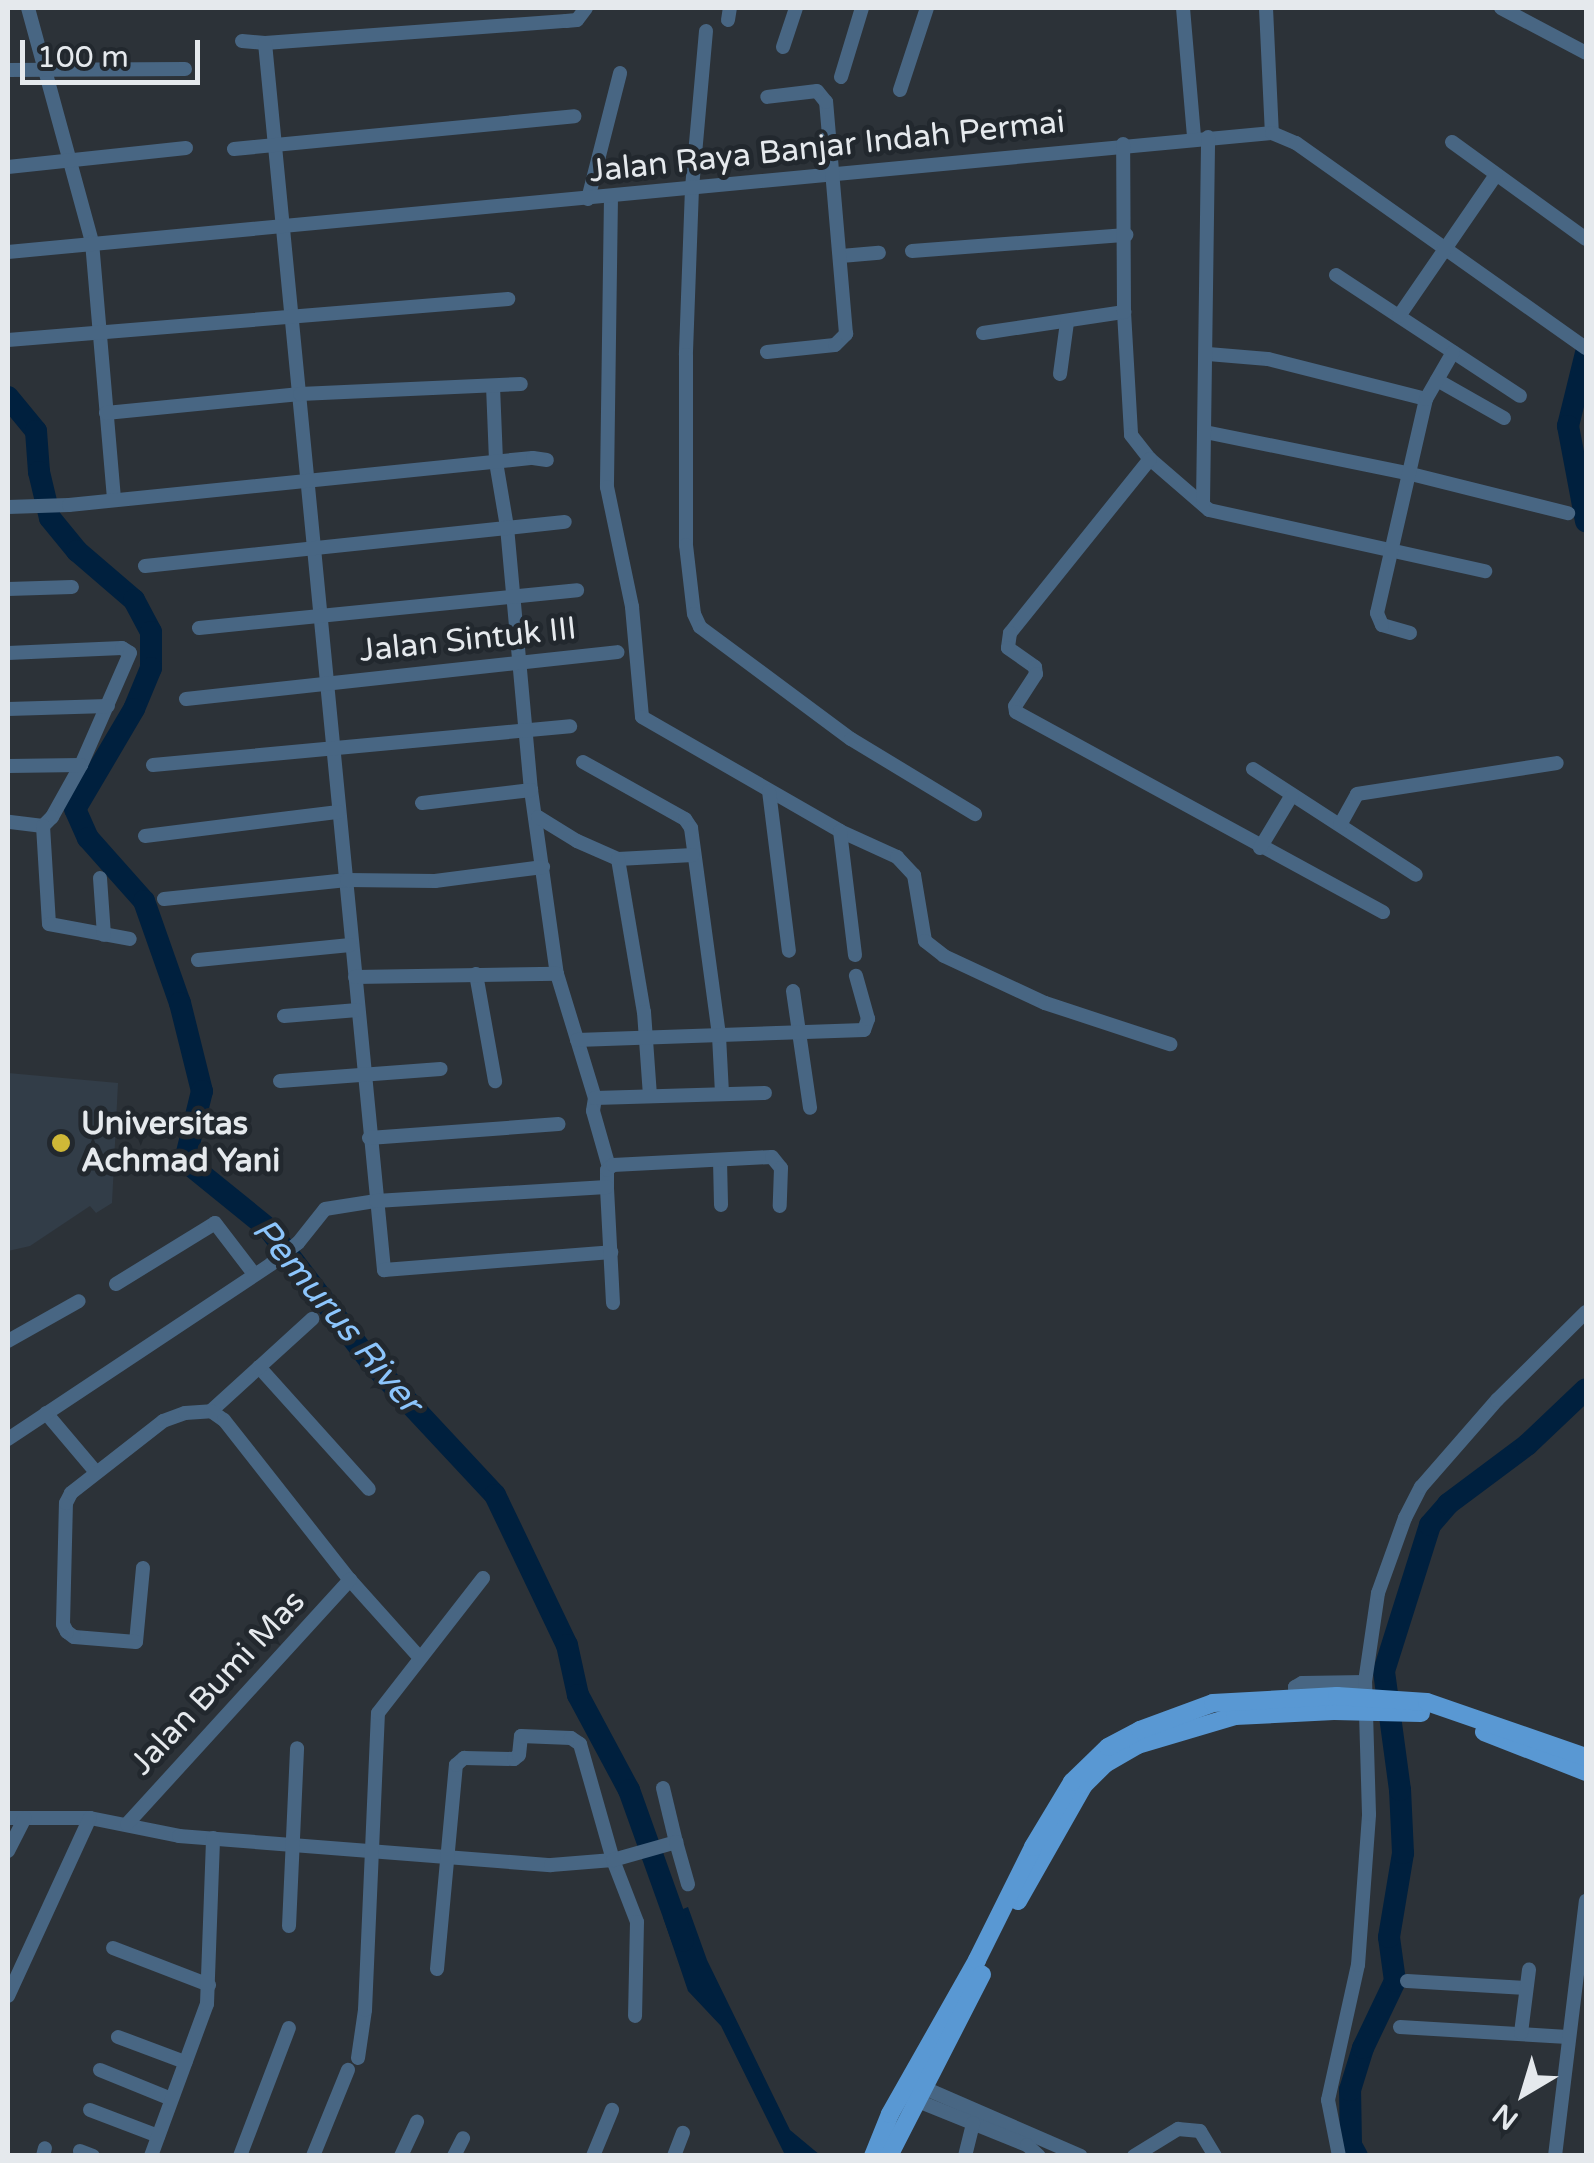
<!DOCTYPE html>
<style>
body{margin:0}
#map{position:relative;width:1594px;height:2163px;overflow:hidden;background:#2c3238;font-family:"Varela Round",sans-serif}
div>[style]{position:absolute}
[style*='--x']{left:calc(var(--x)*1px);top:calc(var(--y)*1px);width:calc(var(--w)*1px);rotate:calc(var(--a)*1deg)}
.built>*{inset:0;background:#323d48}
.water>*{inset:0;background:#00203e}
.river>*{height:22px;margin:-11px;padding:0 11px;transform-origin:11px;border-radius:11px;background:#00203e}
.minor>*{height:14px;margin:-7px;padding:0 7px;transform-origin:7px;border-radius:7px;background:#486683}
.major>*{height:18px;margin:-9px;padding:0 9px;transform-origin:9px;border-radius:9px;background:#5998d3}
.dots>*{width:28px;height:28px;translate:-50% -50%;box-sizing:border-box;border:5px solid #22282e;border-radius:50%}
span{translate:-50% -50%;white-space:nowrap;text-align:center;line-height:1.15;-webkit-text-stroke:10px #22282e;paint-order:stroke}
.street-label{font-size:32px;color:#e5e9ed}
.poi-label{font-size:32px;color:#e5e9ed;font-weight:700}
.left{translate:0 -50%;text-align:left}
.water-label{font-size:35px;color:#8cc5fc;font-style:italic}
.frame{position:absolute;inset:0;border:10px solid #e5e9ed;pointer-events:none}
.north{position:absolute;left:1474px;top:2043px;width:100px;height:100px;-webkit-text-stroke:8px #22282e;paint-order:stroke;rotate:218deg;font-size:28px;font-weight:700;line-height:40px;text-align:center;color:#e5e9ed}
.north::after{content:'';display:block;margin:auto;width:35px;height:45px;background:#e5e9ed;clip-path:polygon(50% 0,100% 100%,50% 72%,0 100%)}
.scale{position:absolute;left:20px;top:40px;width:180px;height:45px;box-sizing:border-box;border:5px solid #e5e9ed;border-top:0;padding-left:12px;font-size:30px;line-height:35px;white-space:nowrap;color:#e5e9ed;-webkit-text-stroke:8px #22282e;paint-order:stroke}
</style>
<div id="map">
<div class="built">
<div style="clip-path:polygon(8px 1073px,118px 1083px,112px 1203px,96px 1213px,90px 1206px,30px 1246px,8px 1251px)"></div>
</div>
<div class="water">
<div style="clip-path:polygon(688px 1907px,707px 1960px,790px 2130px,820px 2155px,785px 2155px,721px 2026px,688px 1991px,663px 1917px)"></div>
</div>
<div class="river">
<div style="--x:1586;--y:353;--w:75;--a:103.9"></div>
<div style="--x:1568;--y:426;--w:97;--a:79.3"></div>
<div style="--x:8;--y:397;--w:44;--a:50.5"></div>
<div style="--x:36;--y:431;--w:41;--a:85.8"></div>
<div style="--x:39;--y:472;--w:47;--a:76.6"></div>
<div style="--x:50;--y:518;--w:43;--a:50.7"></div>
<div style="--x:77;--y:551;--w:75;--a:40.7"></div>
<div style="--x:134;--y:600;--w:36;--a:62"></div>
<div style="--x:151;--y:632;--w:36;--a:90"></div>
<div style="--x:151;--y:668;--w:44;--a:112.5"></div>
<div style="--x:134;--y:709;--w:116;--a:120.5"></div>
<div style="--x:75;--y:809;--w:32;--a:66"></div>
<div style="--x:88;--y:838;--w:84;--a:48.4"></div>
<div style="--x:144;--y:901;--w:108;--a:70.6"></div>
<div style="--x:180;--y:1003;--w:91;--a:76"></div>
<div style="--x:202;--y:1091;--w:72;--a:103.7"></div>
<div style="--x:185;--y:1161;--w:108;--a:39"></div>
<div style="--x:269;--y:1229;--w:166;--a:52.6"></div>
<div style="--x:370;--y:1361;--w:183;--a:47"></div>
<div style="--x:495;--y:1495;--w:166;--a:64.4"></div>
<div style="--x:567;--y:1645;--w:51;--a:77.6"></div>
<div style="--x:578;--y:1695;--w:108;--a:61.8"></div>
<div style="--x:629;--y:1790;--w:160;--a:70.3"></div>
<div style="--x:1357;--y:2156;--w:13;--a:-119"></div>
<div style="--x:1351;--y:2145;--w:55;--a:-91"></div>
<div style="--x:1350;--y:2090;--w:44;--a:-72.8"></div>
<div style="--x:1363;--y:2048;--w:74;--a:-64.5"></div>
<div style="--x:1395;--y:1981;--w:44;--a:-97.8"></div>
<div style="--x:1389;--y:1937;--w:85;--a:-80.5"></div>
<div style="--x:1403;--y:1853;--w:63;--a:-92.7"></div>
<div style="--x:1400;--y:1790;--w:120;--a:-97.7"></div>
<div style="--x:1384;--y:1671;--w:153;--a:-72.5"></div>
<div style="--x:1430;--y:1525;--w:28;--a:-49"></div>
<div style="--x:1448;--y:1504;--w:99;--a:-36.8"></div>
<div style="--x:1527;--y:1445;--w:81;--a:-43.5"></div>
</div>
<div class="minor">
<div style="--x:28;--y:8;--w:243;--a:74.7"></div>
<div style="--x:92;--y:242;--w:258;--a:85.1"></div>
<div style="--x:1183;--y:8;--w:129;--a:85.1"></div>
<div style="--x:1266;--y:8;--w:125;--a:87.3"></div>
<div style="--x:1501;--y:8;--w:96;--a:27.9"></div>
<div style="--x:728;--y:20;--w:12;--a:-81"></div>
<div style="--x:706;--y:31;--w:158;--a:95.1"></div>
<div style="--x:692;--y:188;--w:167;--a:92.1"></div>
<div style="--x:686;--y:355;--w:190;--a:90"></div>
<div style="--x:686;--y:545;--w:69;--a:83.4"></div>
<div style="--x:694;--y:614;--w:14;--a:65"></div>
<div style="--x:700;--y:627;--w:188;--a:36.6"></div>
<div style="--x:851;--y:739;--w:145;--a:31.2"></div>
<div style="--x:242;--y:41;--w:23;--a:5"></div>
<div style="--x:265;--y:43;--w:302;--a:-4.2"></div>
<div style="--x:566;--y:21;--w:11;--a:-5"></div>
<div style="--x:577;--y:20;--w:15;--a:-53"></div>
<div style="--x:265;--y:43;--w:1233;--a:84.46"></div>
<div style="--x:384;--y:1270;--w:228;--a:-4.5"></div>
<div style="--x:783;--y:47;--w:41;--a:-71.6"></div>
<div style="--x:8;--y:70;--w:177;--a:-0.3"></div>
<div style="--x:841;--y:77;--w:72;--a:-73.1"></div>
<div style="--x:900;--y:90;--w:86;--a:-71.8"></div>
<div style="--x:1452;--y:142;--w:165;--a:35.9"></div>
<div style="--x:234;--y:149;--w:342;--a:-5.5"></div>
<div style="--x:8;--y:167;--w:179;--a:-6.1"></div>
<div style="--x:611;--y:196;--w:291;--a:90.8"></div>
<div style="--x:607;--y:487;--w:123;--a:78.2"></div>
<div style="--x:632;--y:607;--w:110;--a:84.8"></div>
<div style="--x:642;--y:717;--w:228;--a:29.9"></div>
<div style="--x:840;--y:831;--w:63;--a:24.5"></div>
<div style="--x:897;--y:857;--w:25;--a:47"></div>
<div style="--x:914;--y:875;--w:67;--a:80.5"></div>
<div style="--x:925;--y:941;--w:24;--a:38"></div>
<div style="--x:944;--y:956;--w:111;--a:25"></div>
<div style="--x:1045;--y:1003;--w:132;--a:18.2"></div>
<div style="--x:588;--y:199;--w:130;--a:-75.7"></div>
<div style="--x:912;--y:251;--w:215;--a:-4.3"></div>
<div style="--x:8;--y:252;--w:1270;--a:-5.38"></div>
<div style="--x:1272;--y:133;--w:26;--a:23"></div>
<div style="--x:1296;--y:143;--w:355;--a:35.3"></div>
<div style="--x:841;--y:256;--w:38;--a:-5"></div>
<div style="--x:1336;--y:275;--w:220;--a:33.3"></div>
<div style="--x:1124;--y:312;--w:123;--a:86.7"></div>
<div style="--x:1131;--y:435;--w:31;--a:52"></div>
<div style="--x:1150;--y:459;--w:78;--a:40.8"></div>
<div style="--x:1209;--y:510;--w:283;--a:12.5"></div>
<div style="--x:1399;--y:316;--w:171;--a:-55.5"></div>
<div style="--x:983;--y:333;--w:143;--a:-8.5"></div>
<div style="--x:1124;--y:312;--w:168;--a:-90.3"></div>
<div style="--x:8;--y:340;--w:502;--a:-4.69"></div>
<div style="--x:767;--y:352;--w:68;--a:-5.9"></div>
<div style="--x:835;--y:345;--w:16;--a:-45"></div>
<div style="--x:846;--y:334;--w:233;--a:-94.9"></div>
<div style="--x:826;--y:102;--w:14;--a:-129"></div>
<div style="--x:817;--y:91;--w:50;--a:173.2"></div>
<div style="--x:1208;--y:354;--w:60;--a:4.8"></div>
<div style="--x:1268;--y:359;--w:163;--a:14.2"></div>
<div style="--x:1060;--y:374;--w:52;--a:-82.3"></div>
<div style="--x:1437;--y:380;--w:77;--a:29.6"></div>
<div style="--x:493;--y:386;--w:76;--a:87.7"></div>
<div style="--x:496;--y:462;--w:66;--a:80.4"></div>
<div style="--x:507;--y:527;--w:264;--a:84.8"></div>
<div style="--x:531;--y:790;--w:186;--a:82"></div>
<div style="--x:557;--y:974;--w:130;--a:73"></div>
<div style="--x:595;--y:1098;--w:13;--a:99"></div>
<div style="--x:593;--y:1111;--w:58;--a:74.1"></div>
<div style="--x:106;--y:413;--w:195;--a:-5.6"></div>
<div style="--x:300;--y:394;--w:221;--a:-2.6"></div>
<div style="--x:1205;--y:432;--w:210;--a:11.5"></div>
<div style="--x:1411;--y:474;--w:162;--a:14"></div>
<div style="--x:1150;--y:459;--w:223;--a:128.8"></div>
<div style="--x:1010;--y:633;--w:15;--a:98"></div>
<div style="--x:1008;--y:648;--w:33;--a:35"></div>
<div style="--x:1035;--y:667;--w:7;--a:82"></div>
<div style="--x:1036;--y:674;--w:38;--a:123"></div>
<div style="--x:1015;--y:706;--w:6;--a:81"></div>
<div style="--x:1016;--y:712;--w:418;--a:28.6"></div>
<div style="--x:1203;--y:504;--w:367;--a:-89.2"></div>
<div style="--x:8;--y:507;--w:61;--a:-1.9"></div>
<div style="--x:69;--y:505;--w:466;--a:-5.8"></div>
<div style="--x:533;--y:458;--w:14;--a:8"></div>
<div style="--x:145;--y:566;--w:422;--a:-6"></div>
<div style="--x:8;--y:589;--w:64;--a:-1.8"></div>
<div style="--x:199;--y:628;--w:380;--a:-5.7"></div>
<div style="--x:1410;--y:633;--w:29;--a:-164"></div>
<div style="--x:1382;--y:625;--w:13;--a:-113"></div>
<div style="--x:1377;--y:613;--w:220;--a:-77.1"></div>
<div style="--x:1426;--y:399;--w:54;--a:-60.1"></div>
<div style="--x:8;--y:653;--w:114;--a:-2.5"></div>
<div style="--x:122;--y:648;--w:9;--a:32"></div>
<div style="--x:130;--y:653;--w:122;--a:113.6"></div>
<div style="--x:81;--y:765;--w:60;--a:119.1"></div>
<div style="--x:52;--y:817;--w:13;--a:135"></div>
<div style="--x:43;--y:826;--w:35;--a:-173"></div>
<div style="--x:186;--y:699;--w:434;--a:-6.2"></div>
<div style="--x:8;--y:709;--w:100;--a:-1.7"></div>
<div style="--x:583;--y:762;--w:117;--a:29.2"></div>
<div style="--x:685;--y:819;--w:11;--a:56"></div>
<div style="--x:691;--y:828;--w:210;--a:82.3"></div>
<div style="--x:719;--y:1036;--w:58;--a:87"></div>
<div style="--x:153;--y:765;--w:419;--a:-5.3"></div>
<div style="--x:8;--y:766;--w:73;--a:-0.8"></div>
<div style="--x:1253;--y:769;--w:194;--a:33"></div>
<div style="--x:769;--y:791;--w:161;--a:82.9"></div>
<div style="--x:422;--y:803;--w:110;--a:-6.8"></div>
<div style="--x:538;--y:817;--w:46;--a:31.6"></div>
<div style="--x:577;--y:841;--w:45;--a:23.7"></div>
<div style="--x:618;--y:859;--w:75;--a:-3.1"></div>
<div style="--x:1340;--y:825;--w:35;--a:-61"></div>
<div style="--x:1357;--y:794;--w:202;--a:-8.8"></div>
<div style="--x:43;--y:826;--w:98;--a:86.5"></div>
<div style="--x:49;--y:924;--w:82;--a:10.5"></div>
<div style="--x:840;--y:831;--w:125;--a:83.1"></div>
<div style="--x:145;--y:836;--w:195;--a:-7.1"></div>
<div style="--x:1260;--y:848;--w:62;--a:-58.9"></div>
<div style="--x:618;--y:859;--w:155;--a:80.4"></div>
<div style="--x:644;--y:1012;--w:84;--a:85.9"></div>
<div style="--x:100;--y:878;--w:57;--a:86"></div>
<div style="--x:164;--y:899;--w:184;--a:-5.9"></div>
<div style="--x:347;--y:880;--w:88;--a:0.7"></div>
<div style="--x:435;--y:881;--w:109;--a:-7.4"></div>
<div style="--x:198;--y:960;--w:153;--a:-5.6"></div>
<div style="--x:476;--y:974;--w:109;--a:79.9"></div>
<div style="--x:355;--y:977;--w:202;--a:-0.9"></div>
<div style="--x:793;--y:991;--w:118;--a:81.7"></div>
<div style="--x:284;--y:1016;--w:74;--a:-4.6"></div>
<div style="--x:577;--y:1040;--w:287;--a:-2"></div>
<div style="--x:864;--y:1030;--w:12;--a:-70"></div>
<div style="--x:868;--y:1019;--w:45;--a:-105.6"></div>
<div style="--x:280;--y:1081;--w:161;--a:-4.3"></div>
<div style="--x:595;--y:1098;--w:170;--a:-1.7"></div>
<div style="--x:369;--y:1138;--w:190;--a:-4.2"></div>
<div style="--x:720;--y:1160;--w:45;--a:88.7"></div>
<div style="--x:116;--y:1284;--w:116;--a:-31.6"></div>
<div style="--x:215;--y:1223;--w:64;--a:52.6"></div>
<div style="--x:613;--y:1303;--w:116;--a:-93"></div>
<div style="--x:607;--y:1187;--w:17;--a:-90"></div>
<div style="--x:607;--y:1170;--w:8;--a:-40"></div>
<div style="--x:613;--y:1165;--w:159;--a:-2.9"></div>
<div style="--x:772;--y:1157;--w:14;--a:51"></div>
<div style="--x:781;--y:1168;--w:38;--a:92"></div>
<div style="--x:8;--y:1341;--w:81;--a:-29.4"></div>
<div style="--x:259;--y:1367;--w:164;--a:48"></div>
<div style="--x:211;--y:1411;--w:137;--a:-42.3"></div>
<div style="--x:46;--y:1413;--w:76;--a:49.8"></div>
<div style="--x:8;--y:1439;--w:316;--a:-33.6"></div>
<div style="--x:271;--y:1264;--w:34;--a:-38"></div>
<div style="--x:298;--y:1243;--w:43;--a:-51.5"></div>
<div style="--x:325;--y:1209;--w:52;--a:-8.9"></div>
<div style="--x:376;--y:1201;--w:231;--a:-3.5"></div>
<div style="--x:143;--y:1568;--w:74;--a:95.4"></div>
<div style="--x:136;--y:1642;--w:62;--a:-175.4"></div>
<div style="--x:74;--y:1637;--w:9;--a:-144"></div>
<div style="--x:67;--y:1632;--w:9;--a:-117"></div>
<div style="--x:63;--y:1624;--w:121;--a:-88.6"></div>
<div style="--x:66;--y:1503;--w:11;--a:-63"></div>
<div style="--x:71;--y:1493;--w:117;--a:-38"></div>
<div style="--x:163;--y:1421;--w:23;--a:-20"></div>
<div style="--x:185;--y:1413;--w:26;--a:-4"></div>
<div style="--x:211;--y:1411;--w:16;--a:35"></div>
<div style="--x:224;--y:1420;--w:204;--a:51.8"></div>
<div style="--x:350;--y:1580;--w:103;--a:48.1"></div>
<div style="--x:1296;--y:1706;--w:19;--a:-93"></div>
<div style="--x:1295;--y:1687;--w:8;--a:-30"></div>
<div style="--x:1302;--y:1683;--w:63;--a:-0.9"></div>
<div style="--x:663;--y:1788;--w:56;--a:76.5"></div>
<div style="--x:8;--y:1818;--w:82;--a:0"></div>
<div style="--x:90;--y:1818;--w:91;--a:11.4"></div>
<div style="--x:179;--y:1836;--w:373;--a:4.5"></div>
<div style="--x:551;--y:1865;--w:62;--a:-4.6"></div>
<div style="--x:613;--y:1860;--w:66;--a:68.8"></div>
<div style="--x:637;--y:1922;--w:94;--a:91.2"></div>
<div style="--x:127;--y:1824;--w:331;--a:-47.6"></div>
<div style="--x:8;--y:1851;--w:37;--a:-63"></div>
<div style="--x:289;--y:1926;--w:178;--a:-87.4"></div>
<div style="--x:113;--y:1948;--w:103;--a:21.1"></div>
<div style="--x:437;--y:1969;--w:205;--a:-84.7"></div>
<div style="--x:456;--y:1765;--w:11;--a:-41"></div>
<div style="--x:464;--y:1758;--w:50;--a:1.1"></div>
<div style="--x:514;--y:1759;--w:6;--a:-39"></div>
<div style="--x:519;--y:1755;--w:19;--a:-84"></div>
<div style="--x:521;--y:1736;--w:50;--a:2.3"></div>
<div style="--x:571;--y:1738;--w:11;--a:34"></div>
<div style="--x:580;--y:1744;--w:121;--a:74.1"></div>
<div style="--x:613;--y:1860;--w:66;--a:-15.9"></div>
<div style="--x:676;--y:1842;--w:44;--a:74.1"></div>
<div style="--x:1407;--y:1981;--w:119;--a:3.4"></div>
<div style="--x:8;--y:1996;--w:196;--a:-65.3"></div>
<div style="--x:1400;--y:2027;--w:168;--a:3.4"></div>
<div style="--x:1521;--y:2033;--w:64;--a:-82.8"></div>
<div style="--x:118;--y:2037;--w:72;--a:20.5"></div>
<div style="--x:358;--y:2058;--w:49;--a:-81.7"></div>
<div style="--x:365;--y:2010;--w:297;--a:-87.5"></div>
<div style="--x:378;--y:1713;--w:171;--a:-52.1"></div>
<div style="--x:100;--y:2070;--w:77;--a:22.2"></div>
<div style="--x:922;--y:2087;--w:173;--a:23.5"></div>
<div style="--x:908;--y:2097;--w:128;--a:22"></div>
<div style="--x:1027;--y:2145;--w:16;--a:43"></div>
<div style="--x:90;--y:2110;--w:73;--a:20.9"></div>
<div style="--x:80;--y:2151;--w:14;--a:21"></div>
<div style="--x:43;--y:2156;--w:8;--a:-76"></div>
<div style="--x:151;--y:2156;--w:162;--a:-69.8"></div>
<div style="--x:207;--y:2004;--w:166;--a:-87.9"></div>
<div style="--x:240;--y:2156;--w:137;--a:-69.1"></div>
<div style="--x:313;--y:2156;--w:93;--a:-67.9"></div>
<div style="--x:401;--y:2156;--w:38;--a:-65"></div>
<div style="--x:454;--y:2156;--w:20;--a:-63"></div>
<div style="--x:593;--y:2156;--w:50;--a:-67.6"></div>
<div style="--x:674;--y:2156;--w:25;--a:-69"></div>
<div style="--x:965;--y:2156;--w:34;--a:-76"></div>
<div style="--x:1134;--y:2156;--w:52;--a:-31.5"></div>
<div style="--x:1178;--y:2129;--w:22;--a:5"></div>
<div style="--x:1200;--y:2131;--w:29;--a:59"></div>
<div style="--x:1339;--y:2156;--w:57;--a:-101.1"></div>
<div style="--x:1328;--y:2100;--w:138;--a:-77.5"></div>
<div style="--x:1358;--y:1965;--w:151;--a:-85.8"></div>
<div style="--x:1369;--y:1814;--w:132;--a:-91.7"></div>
<div style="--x:1365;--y:1682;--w:90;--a:-81.7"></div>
<div style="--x:1378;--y:1593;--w:80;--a:-70.2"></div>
<div style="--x:1405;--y:1518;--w:35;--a:-63"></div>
<div style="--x:1421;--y:1487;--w:116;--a:-48.9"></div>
<div style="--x:1497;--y:1400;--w:125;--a:-44.7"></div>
<div style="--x:1555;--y:2156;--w:257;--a:-83.1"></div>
</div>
<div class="major">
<div style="--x:1484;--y:1732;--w:110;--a:21.4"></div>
<div style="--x:1018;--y:1901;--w:133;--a:-60.4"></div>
<div style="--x:1084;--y:1785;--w:30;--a:-45"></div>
<div style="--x:1105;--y:1764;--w:38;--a:-30"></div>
<div style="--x:1138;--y:1745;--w:101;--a:-16.6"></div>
<div style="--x:1235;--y:1716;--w:99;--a:-2.9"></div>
<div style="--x:1334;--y:1711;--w:87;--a:1.3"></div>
<div style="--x:873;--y:2156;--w:45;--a:-68"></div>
<div style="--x:890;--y:2114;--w:177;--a:-60.5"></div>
<div style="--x:977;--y:1960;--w:126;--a:-63.6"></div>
<div style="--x:1033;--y:1847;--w:76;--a:-59"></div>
<div style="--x:1072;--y:1782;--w:50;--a:-44.2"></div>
<div style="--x:1108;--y:1747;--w:36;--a:-28"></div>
<div style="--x:1140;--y:1730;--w:78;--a:-20.3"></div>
<div style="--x:1213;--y:1703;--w:124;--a:-3.2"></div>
<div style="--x:1337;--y:1696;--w:90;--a:3.8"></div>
<div style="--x:1427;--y:1702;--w:168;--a:19.1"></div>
<div style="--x:889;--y:2156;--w:204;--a:-62.9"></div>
</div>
<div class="dots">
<div style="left:61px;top:1143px;background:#cfb837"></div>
</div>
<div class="street-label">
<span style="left:827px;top:147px;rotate:-6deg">Jalan Raya Banjar Indah Permai</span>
<span style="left:468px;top:640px;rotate:-6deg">Jalan Sintuk III</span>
<span style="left:218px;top:1683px;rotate:-47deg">Jalan Bumi Mas</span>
</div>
<div class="poi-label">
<span class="left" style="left:81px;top:1143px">Universitas<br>Achmad Yani</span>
</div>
<div class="water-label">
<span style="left:337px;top:1316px;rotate:50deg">Pemurus River</span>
</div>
<div class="frame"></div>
<div class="north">N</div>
<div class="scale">100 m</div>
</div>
